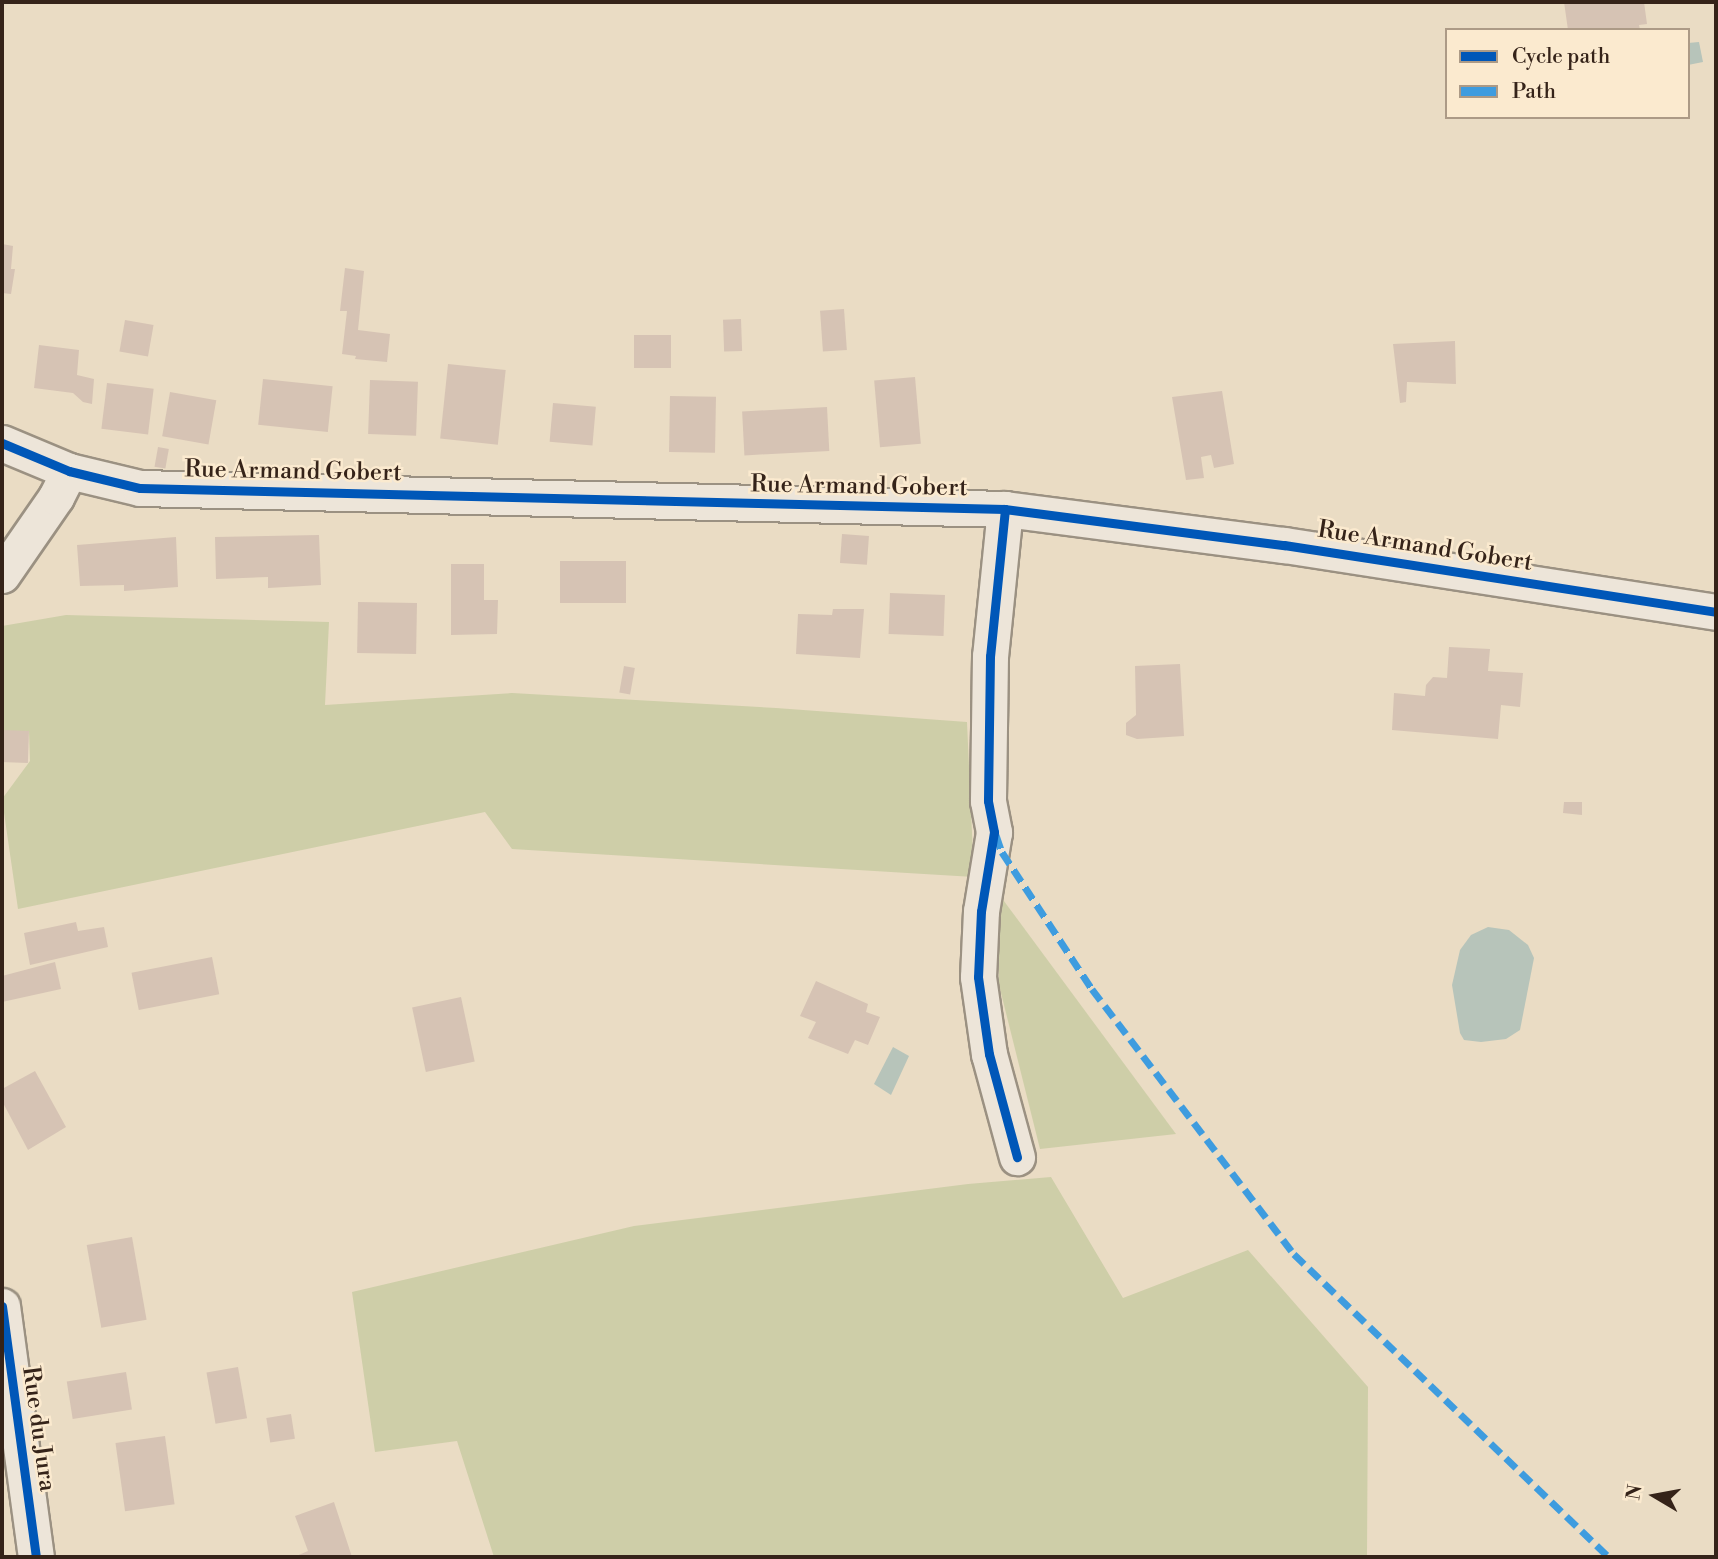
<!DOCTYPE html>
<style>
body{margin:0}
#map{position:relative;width:1718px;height:1559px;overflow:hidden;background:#eadcc4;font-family:"Libre Bodoni",serif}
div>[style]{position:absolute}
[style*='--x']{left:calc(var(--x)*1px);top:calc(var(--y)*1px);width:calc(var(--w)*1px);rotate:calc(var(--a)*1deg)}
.green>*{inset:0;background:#cecea8}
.water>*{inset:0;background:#b7c4ba}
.building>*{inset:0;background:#d6c3b4;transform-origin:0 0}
.roads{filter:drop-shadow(2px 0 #9b9182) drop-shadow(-2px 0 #9b9182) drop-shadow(0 2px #9b9182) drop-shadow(0 -2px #9b9182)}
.minor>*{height:35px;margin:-17.5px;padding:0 17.5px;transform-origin:17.5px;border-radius:17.5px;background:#ede5d9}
.quiet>*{height:7px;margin-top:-3.5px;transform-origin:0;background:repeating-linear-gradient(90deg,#3e9cdf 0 14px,transparent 0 21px)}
.cycleway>*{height:9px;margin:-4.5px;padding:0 4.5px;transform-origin:4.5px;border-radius:4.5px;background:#0057b8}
span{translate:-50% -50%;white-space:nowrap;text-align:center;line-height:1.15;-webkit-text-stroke:5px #fbeacf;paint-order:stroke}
.street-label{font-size:24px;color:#352319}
.frame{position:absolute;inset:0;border:4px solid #352319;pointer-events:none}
.legend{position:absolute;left:1445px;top:28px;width:245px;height:91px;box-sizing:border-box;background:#fbeacf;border:2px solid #ac9a86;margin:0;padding:9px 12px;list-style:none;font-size:21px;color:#352319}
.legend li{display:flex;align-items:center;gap:14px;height:35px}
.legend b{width:35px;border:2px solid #ac9a86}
.north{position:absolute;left:1620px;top:1461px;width:70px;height:70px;-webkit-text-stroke:5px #fbeacf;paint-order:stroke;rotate:280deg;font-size:19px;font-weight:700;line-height:28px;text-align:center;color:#352319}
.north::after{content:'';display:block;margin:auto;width:24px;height:32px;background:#352319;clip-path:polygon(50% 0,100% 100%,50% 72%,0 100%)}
</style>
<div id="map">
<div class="green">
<div style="clip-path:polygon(66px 615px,329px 622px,325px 705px,512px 693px,776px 708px,967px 722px,974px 877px,512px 849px,485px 812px,18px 909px,2px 799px,30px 761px,29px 731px,2px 734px,2px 626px)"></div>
<div style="clip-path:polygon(998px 893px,1176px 1134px,1040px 1149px,999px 985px)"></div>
<div style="clip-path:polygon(1051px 1177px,1123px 1298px,1248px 1250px,1368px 1387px,1367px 1557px,494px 1557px,457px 1441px,375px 1452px,352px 1292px,634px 1226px,968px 1184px)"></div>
</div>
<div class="water">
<div style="clip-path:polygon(1699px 42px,1703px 62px,1688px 65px,1688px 43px)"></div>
<div style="clip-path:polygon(1488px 927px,1509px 930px,1528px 945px,1534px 958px,1520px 1030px,1506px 1039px,1481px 1042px,1464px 1040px,1460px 1033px,1452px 985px,1460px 950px,1471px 935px)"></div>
<div style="clip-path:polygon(893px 1047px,909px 1056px,891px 1095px,874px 1084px)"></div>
</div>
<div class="building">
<div style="clip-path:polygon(1564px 2px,1644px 2px,1647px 24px,1639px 25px,1640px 30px,1568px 30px)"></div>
<div style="clip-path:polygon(2px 244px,13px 246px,11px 269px,15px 269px,11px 294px,2px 293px)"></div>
<div style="clip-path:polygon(345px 268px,364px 271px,358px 330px,390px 334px,387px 362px,355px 359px,356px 356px,342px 354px,347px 311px,340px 311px)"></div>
<div style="left:844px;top:309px;width:41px;height:24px;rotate:86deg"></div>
<div style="left:741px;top:319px;width:32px;height:18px;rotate:88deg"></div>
<div style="left:125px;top:320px;width:29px;height:32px;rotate:10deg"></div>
<div style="left:634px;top:335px;width:37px;height:33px"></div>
<div style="clip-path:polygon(1455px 341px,1456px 384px,1407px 382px,1406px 402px,1400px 403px,1393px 344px)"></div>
<div style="clip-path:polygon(39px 345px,79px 350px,77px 375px,94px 379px,92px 404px,83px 402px,73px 393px,34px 388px)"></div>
<div style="left:448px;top:364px;width:58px;height:75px;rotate:6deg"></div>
<div style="left:915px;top:377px;width:67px;height:41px;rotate:85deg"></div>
<div style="left:263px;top:379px;width:70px;height:46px;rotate:6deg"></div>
<div style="left:370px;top:380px;width:48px;height:54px;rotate:2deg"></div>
<div style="left:107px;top:383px;width:47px;height:46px;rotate:7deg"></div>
<div style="clip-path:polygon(1222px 391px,1234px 464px,1214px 468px,1211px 455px,1201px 457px,1204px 478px,1186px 480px,1172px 397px)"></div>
<div style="left:170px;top:392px;width:47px;height:45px;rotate:10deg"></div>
<div style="left:670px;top:396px;width:46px;height:56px;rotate:1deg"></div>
<div style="left:553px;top:403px;width:43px;height:39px;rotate:5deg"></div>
<div style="left:827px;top:407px;width:44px;height:85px;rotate:87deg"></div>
<div style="left:158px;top:447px;width:11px;height:20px;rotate:10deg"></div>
<div style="left:842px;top:534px;width:27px;height:29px;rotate:4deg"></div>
<div style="clip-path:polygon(319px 535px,321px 585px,268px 588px,268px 577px,216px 579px,215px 537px)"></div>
<div style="clip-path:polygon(176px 537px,178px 587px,124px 591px,124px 585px,80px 586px,77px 545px)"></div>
<div style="left:560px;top:561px;width:66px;height:42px"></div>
<div style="clip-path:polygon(451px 564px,484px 564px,484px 600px,498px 600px,497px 634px,451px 635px)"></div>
<div style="left:890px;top:593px;width:55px;height:41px;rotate:2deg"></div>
<div style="left:358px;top:602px;width:59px;height:51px;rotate:1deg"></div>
<div style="clip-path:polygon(833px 609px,864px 609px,860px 658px,796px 654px,798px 614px,832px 615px)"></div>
<div style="clip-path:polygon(1449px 647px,1490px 649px,1488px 671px,1523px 673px,1520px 707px,1501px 705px,1498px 739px,1392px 730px,1394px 693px,1425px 696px,1426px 685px,1433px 677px,1447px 678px)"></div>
<div style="clip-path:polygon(1180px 664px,1184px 736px,1137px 739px,1126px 735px,1126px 723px,1136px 715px,1135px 666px)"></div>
<div style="left:624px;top:666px;width:11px;height:27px;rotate:10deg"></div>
<div style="left:2px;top:730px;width:27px;height:32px;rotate:2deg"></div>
<div style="clip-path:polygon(1564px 802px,1582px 802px,1582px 815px,1563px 813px)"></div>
<div style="clip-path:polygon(76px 922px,78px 931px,104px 927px,108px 947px,30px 965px,24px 933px)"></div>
<div style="left:212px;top:957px;width:38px;height:82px;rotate:79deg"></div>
<div style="clip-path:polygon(55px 962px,61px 989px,2px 1002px,2px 976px)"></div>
<div style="clip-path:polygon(816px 981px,868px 1004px,866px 1012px,880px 1017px,868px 1045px,855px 1040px,848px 1054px,808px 1038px,816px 1022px,800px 1016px)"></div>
<div style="left:461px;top:997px;width:66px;height:50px;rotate:78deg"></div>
<div style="clip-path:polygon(35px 1071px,66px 1127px,28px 1150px,2px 1101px,2px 1089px)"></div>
<div style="left:132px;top:1237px;width:84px;height:46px;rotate:80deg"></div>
<div style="left:238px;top:1367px;width:52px;height:32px;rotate:80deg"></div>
<div style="left:126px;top:1372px;width:38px;height:60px;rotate:81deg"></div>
<div style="left:291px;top:1414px;width:25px;height:25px;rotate:81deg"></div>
<div style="left:165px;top:1436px;width:69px;height:50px;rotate:82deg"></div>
<div style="clip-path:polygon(334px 1502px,352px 1557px,294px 1557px,308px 1551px,295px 1516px)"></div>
</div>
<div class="roads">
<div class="minor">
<div style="--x:2;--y:443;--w:73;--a:22.7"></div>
<div style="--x:69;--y:471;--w:73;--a:13.5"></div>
<div style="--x:140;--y:488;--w:865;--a:1.39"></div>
<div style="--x:1005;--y:509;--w:281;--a:7.4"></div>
<div style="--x:1284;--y:545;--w:437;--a:8.8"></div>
<div style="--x:1005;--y:509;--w:148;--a:95.8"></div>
<div style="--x:990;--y:656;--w:145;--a:90.8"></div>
<div style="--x:988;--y:801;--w:32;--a:79"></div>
<div style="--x:994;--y:832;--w:80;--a:99.3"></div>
<div style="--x:981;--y:911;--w:66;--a:92.6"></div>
<div style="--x:978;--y:977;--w:78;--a:81.9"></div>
<div style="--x:989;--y:1054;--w:107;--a:74.8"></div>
<div style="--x:2;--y:575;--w:95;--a:-55.3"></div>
<div style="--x:56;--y:497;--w:29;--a:-63"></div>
<div style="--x:2;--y:1306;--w:253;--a:82.3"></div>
</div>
</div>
<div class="quiet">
<div style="--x:996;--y:835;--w:18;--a:71"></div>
<div style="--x:1002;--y:852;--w:164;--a:56.7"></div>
<div style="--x:1092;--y:989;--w:333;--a:52.7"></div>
<div style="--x:1294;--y:1254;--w:437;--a:43.9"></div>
</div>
<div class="cycleway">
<div style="--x:2;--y:443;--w:73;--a:22.7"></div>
<div style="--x:69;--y:471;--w:73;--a:13.5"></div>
<div style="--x:140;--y:488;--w:865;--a:1.39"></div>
<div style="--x:1005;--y:509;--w:281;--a:7.4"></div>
<div style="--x:1284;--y:545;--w:437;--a:8.8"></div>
<div style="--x:1005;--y:509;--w:148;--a:95.8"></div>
<div style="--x:990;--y:656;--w:145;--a:90.8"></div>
<div style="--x:988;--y:801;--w:32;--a:79"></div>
<div style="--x:994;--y:832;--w:80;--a:99.3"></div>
<div style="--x:981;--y:911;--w:66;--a:92.6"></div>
<div style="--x:978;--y:977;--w:78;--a:81.9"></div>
<div style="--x:989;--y:1054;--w:107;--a:74.8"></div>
<div style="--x:2;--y:1306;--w:253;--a:82.3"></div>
</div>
<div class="street-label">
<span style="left:293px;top:472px;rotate:1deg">Rue Armand Gobert</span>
<span style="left:859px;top:487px;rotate:1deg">Rue Armand Gobert</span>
<span style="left:1425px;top:547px;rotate:9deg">Rue Armand Gobert</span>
<span style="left:38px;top:1429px;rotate:82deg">Rue du Jura</span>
</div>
<div class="frame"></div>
<ul class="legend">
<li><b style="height:9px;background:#0057b8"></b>Cycle path</li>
<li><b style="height:9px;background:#3e9cdf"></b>Path</li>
</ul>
<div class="north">N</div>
</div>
